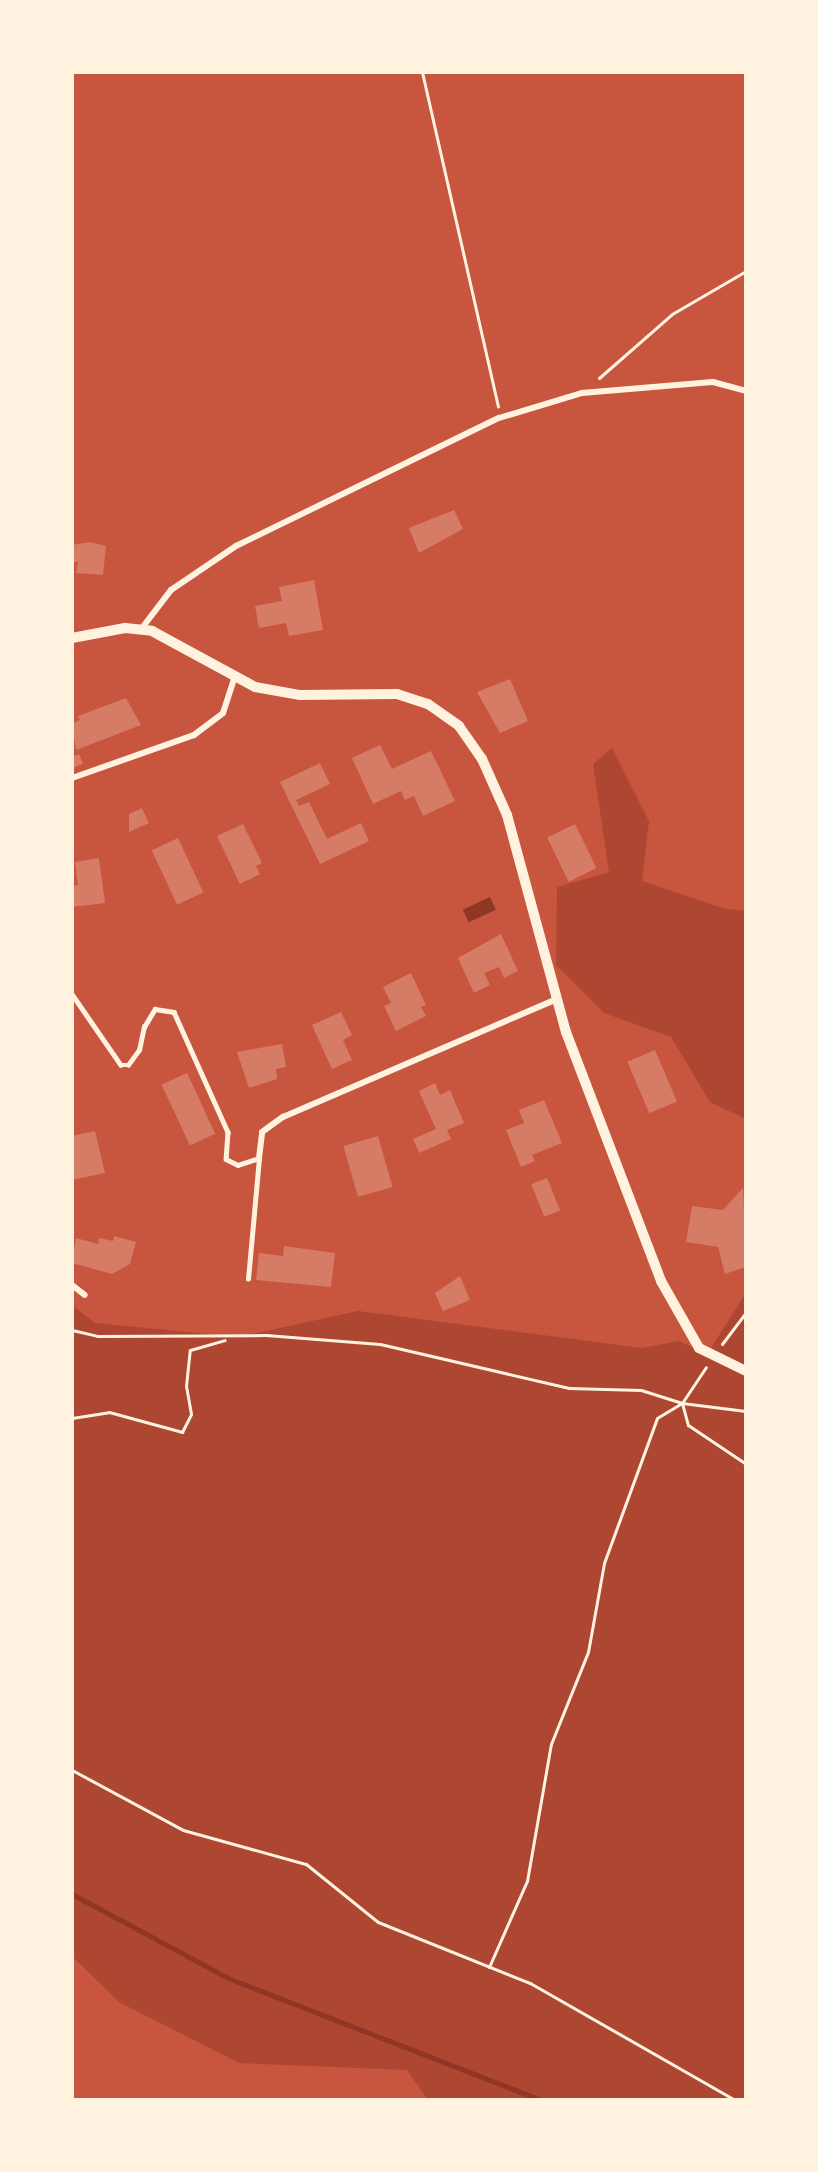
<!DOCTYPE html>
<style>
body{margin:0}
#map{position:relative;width:818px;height:2172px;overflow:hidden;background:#c8553d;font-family:Signika,sans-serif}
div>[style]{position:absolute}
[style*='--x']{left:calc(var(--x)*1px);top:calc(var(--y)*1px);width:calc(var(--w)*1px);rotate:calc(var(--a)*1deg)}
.green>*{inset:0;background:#ae4732}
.water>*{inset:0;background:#8f3625;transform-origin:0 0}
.stream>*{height:5px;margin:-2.5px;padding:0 2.5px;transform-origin:2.5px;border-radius:2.5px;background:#8f3625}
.building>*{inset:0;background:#d67c66;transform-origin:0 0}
.path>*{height:3px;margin:-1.5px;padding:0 1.5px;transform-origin:1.5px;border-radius:1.5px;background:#fff3e0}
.service>*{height:4.5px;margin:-2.25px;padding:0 2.25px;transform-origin:2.25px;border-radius:2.25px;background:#fff3e0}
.minor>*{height:6px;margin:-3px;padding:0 3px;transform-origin:3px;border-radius:3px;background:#fff3e0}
.tertiary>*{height:10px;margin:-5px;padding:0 5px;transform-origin:5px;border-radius:5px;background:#fff3e0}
span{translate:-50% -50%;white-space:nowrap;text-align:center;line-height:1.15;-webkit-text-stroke:6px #fff3e0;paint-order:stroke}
.frame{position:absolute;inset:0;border:74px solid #fff3e0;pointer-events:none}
</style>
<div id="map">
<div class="green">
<div style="clip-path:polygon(612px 748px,649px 821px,642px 881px,722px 908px,746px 911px,746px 1119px,710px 1102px,671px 1037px,604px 1013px,556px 965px,557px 887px,609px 872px,593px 764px)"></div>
<div style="clip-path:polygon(746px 1293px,746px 2100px,428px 2100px,407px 2070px,239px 2063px,119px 2002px,72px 1956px,72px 1305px,95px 1323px,239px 1337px,358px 1311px,642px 1348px,679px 1341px,707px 1354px)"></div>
</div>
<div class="water">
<div style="left:490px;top:897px;width:14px;height:30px;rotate:65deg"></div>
</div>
<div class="stream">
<div style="--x:72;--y:1894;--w:177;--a:28.3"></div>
<div style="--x:228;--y:1978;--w:336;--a:21.3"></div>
</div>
<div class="building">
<div style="clip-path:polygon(454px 510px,463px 529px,419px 553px,409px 528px)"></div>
<div style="clip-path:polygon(90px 542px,106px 546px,103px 575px,76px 573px,78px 562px,72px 562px,72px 545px)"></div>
<div style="clip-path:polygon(314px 580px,323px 630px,289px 636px,286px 623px,259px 628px,255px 606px,282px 601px,279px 587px)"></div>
<div style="clip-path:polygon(510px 679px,528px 721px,500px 733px,477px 692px)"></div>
<div style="clip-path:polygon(126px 698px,141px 725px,76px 750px,72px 724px,80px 720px,78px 716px)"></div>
<div style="clip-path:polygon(380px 745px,392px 769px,431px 751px,455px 801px,423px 816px,414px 796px,405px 800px,401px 791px,373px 804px,352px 758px)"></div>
<div style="clip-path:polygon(79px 754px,83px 764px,72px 768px,72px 757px)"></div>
<div style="clip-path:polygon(320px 763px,330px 784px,296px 800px,299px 806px,309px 802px,327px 839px,361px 823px,369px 841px,320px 864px,280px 782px)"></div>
<div style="clip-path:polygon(142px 808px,149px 823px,129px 832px,129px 814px)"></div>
<div style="clip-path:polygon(243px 824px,262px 863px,256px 866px,260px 874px,240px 884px,217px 836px)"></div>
<div style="left:575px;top:824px;width:49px;height:31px;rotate:64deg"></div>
<div style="left:178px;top:838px;width:60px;height:29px;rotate:65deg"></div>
<div style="clip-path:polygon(99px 858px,105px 903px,72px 907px,72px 886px,78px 885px,75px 862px)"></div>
<div style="clip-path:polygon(501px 934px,518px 971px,504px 978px,499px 967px,484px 973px,490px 985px,474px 993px,458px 958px)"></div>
<div style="clip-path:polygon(411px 973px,426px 1005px,421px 1007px,426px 1016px,396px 1031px,384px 1006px,391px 1003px,383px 987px)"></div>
<div style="clip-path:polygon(341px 1012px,352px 1035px,343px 1040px,352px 1060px,332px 1069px,312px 1025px)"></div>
<div style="clip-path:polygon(282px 1044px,286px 1067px,276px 1069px,277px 1079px,249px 1088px,237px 1052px)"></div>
<div style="left:655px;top:1050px;width:56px;height:30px;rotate:67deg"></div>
<div style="left:187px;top:1073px;width:67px;height:28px;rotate:65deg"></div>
<div style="clip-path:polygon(435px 1083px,440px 1095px,450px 1090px,464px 1123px,447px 1130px,451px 1139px,419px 1153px,413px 1139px,436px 1129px,419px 1091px)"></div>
<div style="clip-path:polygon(544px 1100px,562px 1143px,532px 1155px,535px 1161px,521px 1167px,506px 1130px,524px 1123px,519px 1110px)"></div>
<div style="clip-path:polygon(95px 1131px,105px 1173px,72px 1180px,72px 1136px)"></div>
<div style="left:378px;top:1136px;width:53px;height:36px;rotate:74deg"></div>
<div style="left:547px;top:1178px;width:35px;height:17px;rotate:68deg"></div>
<div style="clip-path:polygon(743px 1188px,746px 1267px,725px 1274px,718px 1247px,686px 1242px,692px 1206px,723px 1210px)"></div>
<div style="clip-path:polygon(114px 1236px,136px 1242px,130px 1264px,112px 1274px,72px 1263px,76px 1238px,98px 1244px,99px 1238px,113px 1241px)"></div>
<div style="clip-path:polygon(284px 1246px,335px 1253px,331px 1287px,256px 1280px,259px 1253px,283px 1256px)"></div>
<div style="clip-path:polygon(460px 1276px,470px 1300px,443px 1311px,435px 1293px)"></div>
</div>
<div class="path">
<div style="--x:422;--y:72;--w:343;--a:77.2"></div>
<div style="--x:599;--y:378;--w:97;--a:-41.2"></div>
<div style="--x:672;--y:314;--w:86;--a:-30.2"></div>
<div style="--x:72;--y:1330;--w:26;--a:13"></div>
<div style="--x:97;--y:1336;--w:169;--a:-0.3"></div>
<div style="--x:266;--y:1335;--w:114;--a:4.5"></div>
<div style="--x:380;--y:1344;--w:194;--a:13.1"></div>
<div style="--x:569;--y:1388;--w:72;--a:1.6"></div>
<div style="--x:641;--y:1390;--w:43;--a:17.6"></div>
<div style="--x:682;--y:1403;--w:64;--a:7.1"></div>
<div style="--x:722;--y:1344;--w:40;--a:-53"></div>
<div style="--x:682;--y:1403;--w:23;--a:75"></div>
<div style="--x:688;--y:1425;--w:70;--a:33.9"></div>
<div style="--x:72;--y:1418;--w:37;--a:-9"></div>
<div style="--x:109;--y:1412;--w:76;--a:15.3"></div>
<div style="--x:182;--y:1432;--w:20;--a:-63"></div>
<div style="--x:191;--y:1414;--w:28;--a:-100"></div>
<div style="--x:186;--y:1386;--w:36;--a:-84"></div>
<div style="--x:190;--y:1350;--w:36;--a:-16"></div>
<div style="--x:72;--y:1770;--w:126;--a:28.4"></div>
<div style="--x:183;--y:1830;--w:128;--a:15.5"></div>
<div style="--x:306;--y:1864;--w:92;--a:38.9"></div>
<div style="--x:378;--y:1922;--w:164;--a:21.9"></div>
<div style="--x:530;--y:1983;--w:236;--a:29.7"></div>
<div style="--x:489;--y:1967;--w:94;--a:-66.2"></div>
<div style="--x:527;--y:1881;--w:139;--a:-80.1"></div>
<div style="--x:551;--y:1744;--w:99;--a:-68.1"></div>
<div style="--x:588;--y:1652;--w:90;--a:-79.8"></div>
<div style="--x:604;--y:1563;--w:154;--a:-69.9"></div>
<div style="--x:657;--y:1418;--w:29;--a:-31"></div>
<div style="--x:682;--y:1403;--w:43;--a:-56.3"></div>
</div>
<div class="service">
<div style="--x:72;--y:994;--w:86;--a:55.4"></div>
<div style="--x:121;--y:1065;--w:7;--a:0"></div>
<div style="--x:128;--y:1065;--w:19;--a:-54"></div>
<div style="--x:139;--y:1050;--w:24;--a:-78"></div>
<div style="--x:144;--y:1027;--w:21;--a:-59"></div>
<div style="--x:155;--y:1009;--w:19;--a:9"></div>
<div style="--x:174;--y:1012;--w:132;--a:65.8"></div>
<div style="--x:228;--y:1132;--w:27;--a:94"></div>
<div style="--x:226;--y:1159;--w:13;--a:27"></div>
<div style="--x:238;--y:1165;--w:22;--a:-18"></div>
<div style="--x:248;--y:1279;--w:121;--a:-84.8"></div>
</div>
<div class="minor">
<div style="--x:142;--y:628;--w:48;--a:-52.7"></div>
<div style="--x:171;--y:590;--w:78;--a:-34.1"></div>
<div style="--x:236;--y:546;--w:292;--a:-26"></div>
<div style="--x:499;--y:418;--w:87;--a:-16.8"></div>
<div style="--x:582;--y:393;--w:131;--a:-4.8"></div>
<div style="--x:713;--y:382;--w:34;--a:15"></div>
<div style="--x:72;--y:778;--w:129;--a:-19.4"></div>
<div style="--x:194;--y:735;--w:36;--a:-37"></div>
<div style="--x:223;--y:713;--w:36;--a:-72"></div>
<div style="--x:259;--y:1158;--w:26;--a:-83"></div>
<div style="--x:262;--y:1132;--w:26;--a:-36"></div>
<div style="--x:283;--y:1117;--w:298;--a:-23.3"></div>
<div style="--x:72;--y:1285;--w:16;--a:38"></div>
</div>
<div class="tertiary">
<div style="--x:72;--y:638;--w:54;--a:-10.7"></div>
<div style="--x:125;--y:628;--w:27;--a:6"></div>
<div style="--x:152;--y:631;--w:117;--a:28.5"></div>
<div style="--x:255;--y:687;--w:46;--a:10.1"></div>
<div style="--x:300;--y:695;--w:97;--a:-0.6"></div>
<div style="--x:397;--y:694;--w:33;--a:18"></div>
<div style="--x:428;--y:704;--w:38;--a:35"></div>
<div style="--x:459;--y:726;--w:40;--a:55.1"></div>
<div style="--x:482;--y:759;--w:61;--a:65.9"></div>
<div style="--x:507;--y:815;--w:225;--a:74.8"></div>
<div style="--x:566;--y:1032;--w:267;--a:69.1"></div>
<div style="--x:661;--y:1281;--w:77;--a:60.4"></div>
<div style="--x:699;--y:1348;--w:52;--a:26.1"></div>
</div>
<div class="frame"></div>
</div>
